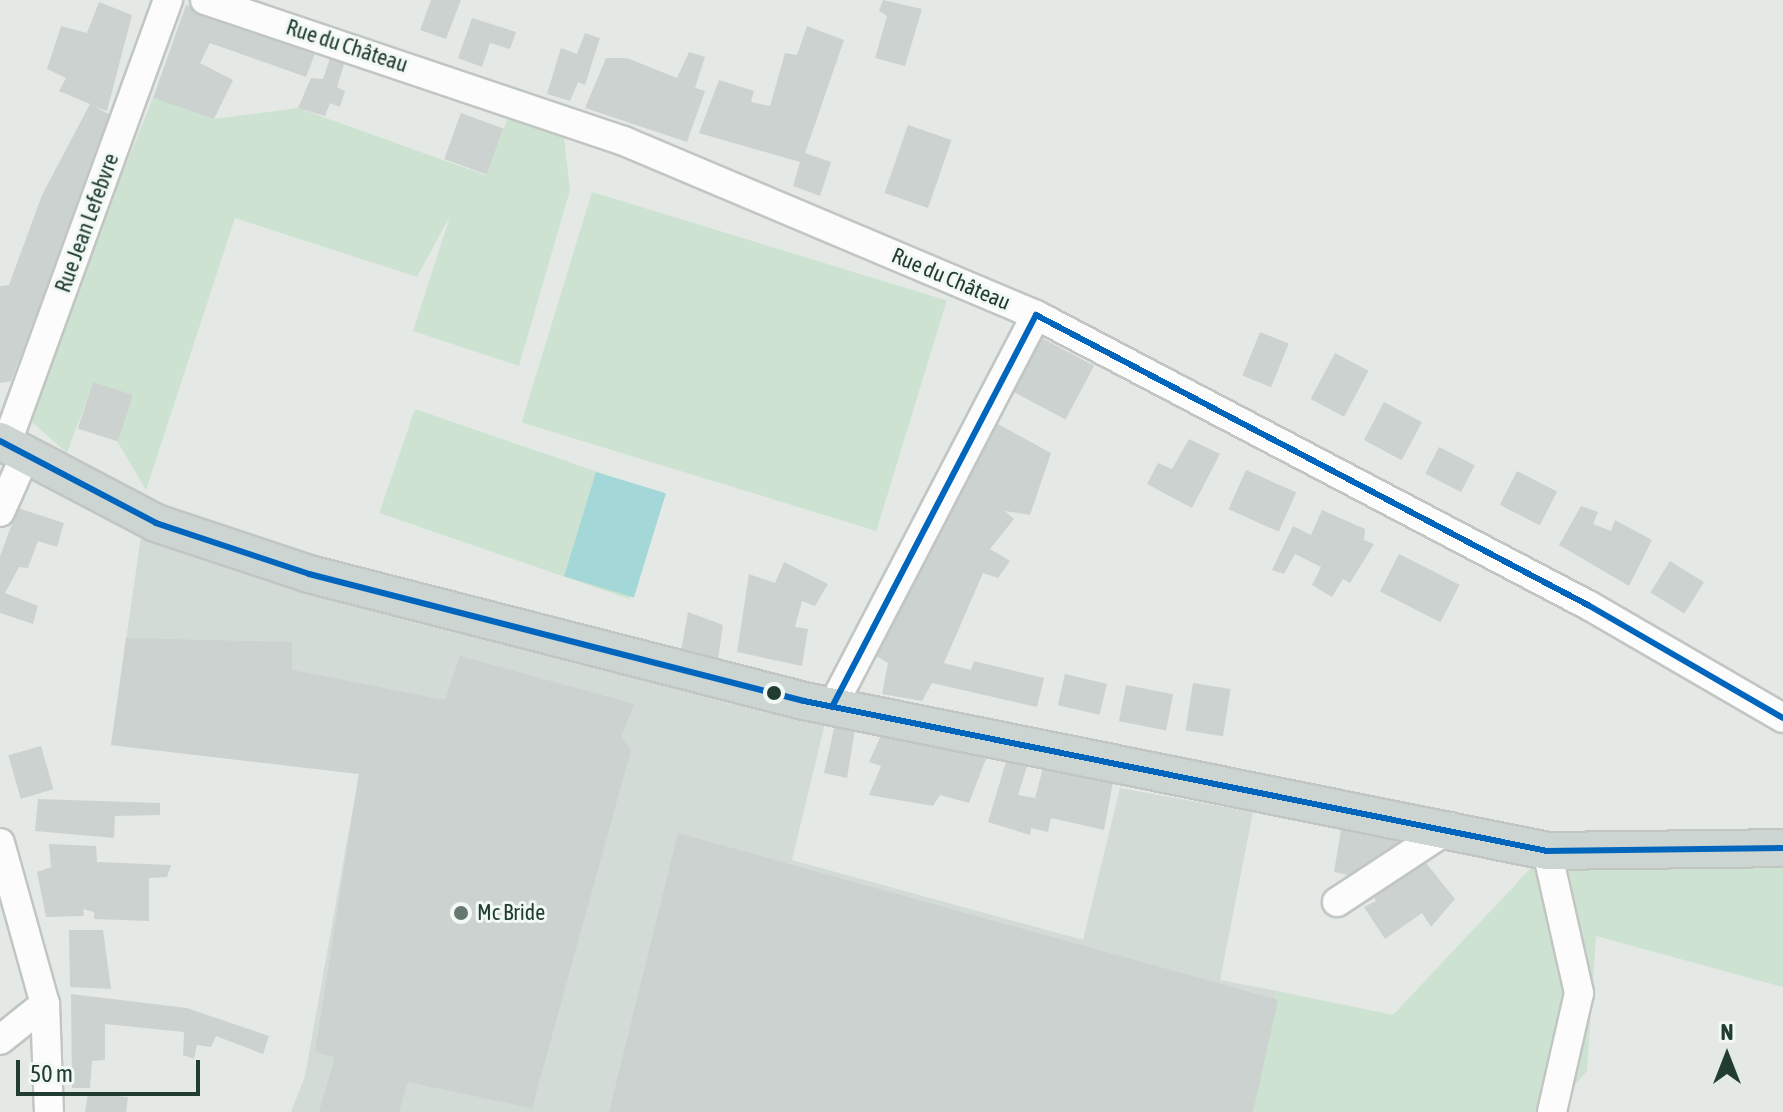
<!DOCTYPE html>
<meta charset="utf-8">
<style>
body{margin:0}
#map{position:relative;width:1783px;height:1112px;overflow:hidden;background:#e4e9e6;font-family:"Asap Condensed",sans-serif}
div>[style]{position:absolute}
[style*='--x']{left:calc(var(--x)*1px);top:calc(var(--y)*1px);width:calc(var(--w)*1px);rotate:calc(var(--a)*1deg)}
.built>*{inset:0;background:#d2dbd6}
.green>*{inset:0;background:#cde2d1;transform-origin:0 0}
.water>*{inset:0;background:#a4d8d8;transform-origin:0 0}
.building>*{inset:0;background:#ccd2cf;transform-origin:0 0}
.roads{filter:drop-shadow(2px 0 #c1c6c3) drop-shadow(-2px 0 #c1c6c3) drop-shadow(0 2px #c1c6c3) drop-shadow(0 -2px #c1c6c3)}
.minor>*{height:28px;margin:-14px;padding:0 14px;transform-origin:14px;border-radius:14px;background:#fbfcfb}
.major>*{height:36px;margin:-18px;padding:0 18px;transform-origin:18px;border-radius:18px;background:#cdd5d2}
.bus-1>*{height:6px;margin:-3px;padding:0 3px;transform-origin:3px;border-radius:3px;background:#0065bd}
.dots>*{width:22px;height:22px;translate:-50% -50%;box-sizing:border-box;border:4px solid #f2f8f4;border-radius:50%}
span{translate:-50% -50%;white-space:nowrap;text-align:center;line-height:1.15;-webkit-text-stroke:6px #f2f8f4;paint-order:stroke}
.street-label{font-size:22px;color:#213d32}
.poi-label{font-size:22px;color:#213d32}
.left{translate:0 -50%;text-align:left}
.north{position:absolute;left:1687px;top:1016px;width:80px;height:80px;-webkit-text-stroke:6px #f2f8f4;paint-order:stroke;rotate:0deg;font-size:22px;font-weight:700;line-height:32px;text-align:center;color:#213d32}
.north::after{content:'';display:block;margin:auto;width:28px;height:36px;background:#213d32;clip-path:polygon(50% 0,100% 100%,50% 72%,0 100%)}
.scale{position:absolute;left:16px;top:1060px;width:184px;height:36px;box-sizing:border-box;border:4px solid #213d32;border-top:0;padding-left:10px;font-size:24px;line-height:28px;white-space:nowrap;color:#213d32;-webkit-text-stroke:6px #f2f8f4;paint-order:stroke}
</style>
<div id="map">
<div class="built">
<div style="clip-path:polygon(141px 536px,826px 719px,792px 860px,1083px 940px,1120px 788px,1253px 812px,1220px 980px,1277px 991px,1253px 1112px,291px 1112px,305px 1076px,359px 774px,111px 745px)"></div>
</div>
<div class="green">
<div style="clip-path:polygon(153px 98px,214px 119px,298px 108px,485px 175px,512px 108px,563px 129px,570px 190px,519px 366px,413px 331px,450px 216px,417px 277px,235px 218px,146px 490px,117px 441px,132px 395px,93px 383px,67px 453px,24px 415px)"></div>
<div style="left:592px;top:192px;width:371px;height:241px;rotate:17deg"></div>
<div style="left:415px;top:409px;width:265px;height:110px;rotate:19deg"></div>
<div style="clip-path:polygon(1783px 848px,1783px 987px,1596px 936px,1587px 1071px,1551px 1112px,1253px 1112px,1277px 991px,1393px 1015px,1547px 851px)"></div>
</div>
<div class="water">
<div style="left:596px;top:472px;width:73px;height:109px;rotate:17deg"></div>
</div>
<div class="building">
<div style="clip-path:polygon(431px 0,461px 0,446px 39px,420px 30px)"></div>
<div style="clip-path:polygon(883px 0,922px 9px,905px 66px,875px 58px,887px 16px,879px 11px)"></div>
<div style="clip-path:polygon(99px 2px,132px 15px,107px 111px,95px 107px,113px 116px,11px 381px,0 383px,0 286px,9px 285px,42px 195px,90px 104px,59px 91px,66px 78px,47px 69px,61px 26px,87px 33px)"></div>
<div style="clip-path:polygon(186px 5px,267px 35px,319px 43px,306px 77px,210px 43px,200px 63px,233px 80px,214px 119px,153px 98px)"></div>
<div style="clip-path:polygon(472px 18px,516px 32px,510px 49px,490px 43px,482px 67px,458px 58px)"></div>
<div style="clip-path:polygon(807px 26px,844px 40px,805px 153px,831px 162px,820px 196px,793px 186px,800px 162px,699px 133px,719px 80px,754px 91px,751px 102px,770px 106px,785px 53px,797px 55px)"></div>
<div style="clip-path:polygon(585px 33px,600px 38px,585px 85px,578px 82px,570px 101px,547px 94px,561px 48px,577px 54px)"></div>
<div style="clip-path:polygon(333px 49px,347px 55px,337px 87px,345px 91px,340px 107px,330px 103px,325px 116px,298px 108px,311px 78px,323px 79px)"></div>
<div style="clip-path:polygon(689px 52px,705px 57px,695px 88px,705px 91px,687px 142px,585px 108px,606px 58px,627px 58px,677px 78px)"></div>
<div style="left:461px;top:113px;width:45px;height:49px;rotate:20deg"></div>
<div style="left:908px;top:125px;width:46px;height:72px;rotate:19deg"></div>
<div style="left:1260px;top:332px;width:31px;height:47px;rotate:22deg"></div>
<div style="left:1042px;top:338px;width:59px;height:61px;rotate:28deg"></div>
<div style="left:1335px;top:353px;width:38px;height:52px;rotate:28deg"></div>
<div style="left:93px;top:382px;width:42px;height:49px;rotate:18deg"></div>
<div style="left:1384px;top:402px;width:43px;height:43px;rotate:28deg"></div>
<div style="clip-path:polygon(996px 423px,1051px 453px,1030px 515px,1005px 511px,1014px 519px,990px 549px,1010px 561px,998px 578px,983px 573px,944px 663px,971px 670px,974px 661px,1044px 678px,1037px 707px,932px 683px,922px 701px,882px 694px,888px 663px,873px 654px)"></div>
<div style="clip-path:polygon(1189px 439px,1220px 454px,1192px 508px,1147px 484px,1158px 463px,1172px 469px)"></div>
<div style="left:1439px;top:447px;width:40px;height:30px;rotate:27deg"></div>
<div style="left:1246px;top:470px;width:55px;height:43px;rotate:24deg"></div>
<div style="left:1517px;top:471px;width:45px;height:38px;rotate:27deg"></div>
<div style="clip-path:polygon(1581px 506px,1598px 512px,1593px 524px,1611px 531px,1615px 520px,1652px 540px,1629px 586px,1559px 545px)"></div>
<div style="clip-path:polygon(18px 508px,64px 523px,57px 547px,38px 541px,28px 568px,19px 567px,5px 593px,38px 606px,33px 624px,0 613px,0 556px)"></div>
<div style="clip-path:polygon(1322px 510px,1365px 529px,1364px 540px,1374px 544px,1350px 583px,1343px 579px,1332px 597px,1312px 585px,1321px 567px,1295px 554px,1284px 574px,1272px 570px,1293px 526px,1311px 535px)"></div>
<div style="left:1399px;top:554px;width:68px;height:42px;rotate:27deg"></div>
<div style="left:1670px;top:561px;width:40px;height:37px;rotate:32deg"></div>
<div style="clip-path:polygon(784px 562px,828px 584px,815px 606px,802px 601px,795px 627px,808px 629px,802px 666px,737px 652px,749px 574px,775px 583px)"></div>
<div style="clip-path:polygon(688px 612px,723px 625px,718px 659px,681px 651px)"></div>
<div style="clip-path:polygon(126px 638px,292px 642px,292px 670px,445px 700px,460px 656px,634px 704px,621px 737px,631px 750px,532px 1108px,408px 1082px,399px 1112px,319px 1112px,335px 1057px,315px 1052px,359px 774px,111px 745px)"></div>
<div style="left:1065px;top:674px;width:43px;height:32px;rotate:13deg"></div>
<div style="left:1193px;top:683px;width:38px;height:48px;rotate:9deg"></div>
<div style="left:1126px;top:685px;width:48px;height:37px;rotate:11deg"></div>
<div style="clip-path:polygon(836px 720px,856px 723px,847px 778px,824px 773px)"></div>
<div style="clip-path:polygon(884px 729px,989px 751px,969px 803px,940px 795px,933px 806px,869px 795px,881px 766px,869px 762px)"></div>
<div style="left:41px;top:746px;width:45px;height:34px;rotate:74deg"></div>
<div style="clip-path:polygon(1008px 755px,1029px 760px,1018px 795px,1035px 798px,1044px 764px,1114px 777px,1104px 830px,1051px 818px,1048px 832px,1031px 828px,1030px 835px,988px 822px)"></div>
<div style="clip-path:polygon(38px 799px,160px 803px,160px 815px,115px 816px,114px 838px,35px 831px)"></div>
<div style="clip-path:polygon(1342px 824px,1405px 838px,1357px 877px,1334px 872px)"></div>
<div style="clip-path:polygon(678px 833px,1278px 1000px,1253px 1112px,609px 1112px)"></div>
<div style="clip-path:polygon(49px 844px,96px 846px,97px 862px,171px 865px,167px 877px,149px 878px,149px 921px,94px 919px,94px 912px,83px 909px,84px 916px,46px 917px,37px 872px,51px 867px)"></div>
<div style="clip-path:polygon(1422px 858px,1455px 899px,1431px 927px,1422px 913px,1385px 939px,1364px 907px,1376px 901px,1369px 888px)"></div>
<div style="clip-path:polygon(69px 930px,103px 930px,111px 989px,70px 987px)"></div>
<div style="clip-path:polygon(71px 994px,187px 1008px,269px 1036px,263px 1054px,216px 1036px,211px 1047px,197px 1045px,194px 1059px,183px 1055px,184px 1032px,105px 1024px,105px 1060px,92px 1061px,90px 1088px,72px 1088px)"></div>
<div style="clip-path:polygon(88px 1093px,128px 1097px,126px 1112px,85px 1112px)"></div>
</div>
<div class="roads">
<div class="minor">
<div style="--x:205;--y:0;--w:442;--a:18.6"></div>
<div style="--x:624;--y:141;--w:447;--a:22.9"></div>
<div style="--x:1036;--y:315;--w:624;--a:27.72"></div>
<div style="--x:1588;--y:605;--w:225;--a:30.1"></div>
<div style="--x:6;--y:445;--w:474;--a:-70"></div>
<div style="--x:0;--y:512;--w:61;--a:-65.9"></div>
<div style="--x:832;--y:707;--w:442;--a:-62.5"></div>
<div style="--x:0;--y:843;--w:167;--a:74.4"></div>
<div style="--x:45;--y:1004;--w:108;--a:87.9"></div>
<div style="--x:1547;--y:851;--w:146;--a:77.3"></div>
<div style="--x:1579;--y:993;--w:122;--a:102.8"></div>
<div style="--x:1337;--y:902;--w:136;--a:-33.3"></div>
<div style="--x:0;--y:1040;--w:58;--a:-38.7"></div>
</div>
<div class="major">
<div style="--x:0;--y:441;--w:176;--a:27.7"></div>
<div style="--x:156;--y:523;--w:161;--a:18.4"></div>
<div style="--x:309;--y:574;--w:511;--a:14.39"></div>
<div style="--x:804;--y:701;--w:758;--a:11.41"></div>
<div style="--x:1547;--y:851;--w:236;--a:-0.7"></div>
</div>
</div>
<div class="bus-1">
<div style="--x:1036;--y:315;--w:624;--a:27.72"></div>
<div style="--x:1588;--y:605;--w:225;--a:30.1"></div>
<div style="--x:0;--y:441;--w:176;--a:27.7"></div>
<div style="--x:156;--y:523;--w:161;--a:18.4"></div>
<div style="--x:309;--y:574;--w:511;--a:14.39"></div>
<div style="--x:804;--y:701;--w:758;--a:11.41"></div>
<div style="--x:1547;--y:851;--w:236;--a:-0.7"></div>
<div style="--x:832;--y:707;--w:442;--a:-62.5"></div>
</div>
<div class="dots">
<div style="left:774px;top:693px;background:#213d32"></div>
<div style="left:461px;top:913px;background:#657971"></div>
</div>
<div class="street-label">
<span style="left:347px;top:46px;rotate:18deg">Rue du Château</span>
<span style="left:87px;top:223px;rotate:-70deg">Rue Jean Lefebvre</span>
<span style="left:951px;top:279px;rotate:23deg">Rue du Château</span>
</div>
<div class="poi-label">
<span class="left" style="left:477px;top:913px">Mc Bride</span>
</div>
<div class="north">N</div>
<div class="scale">50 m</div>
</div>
